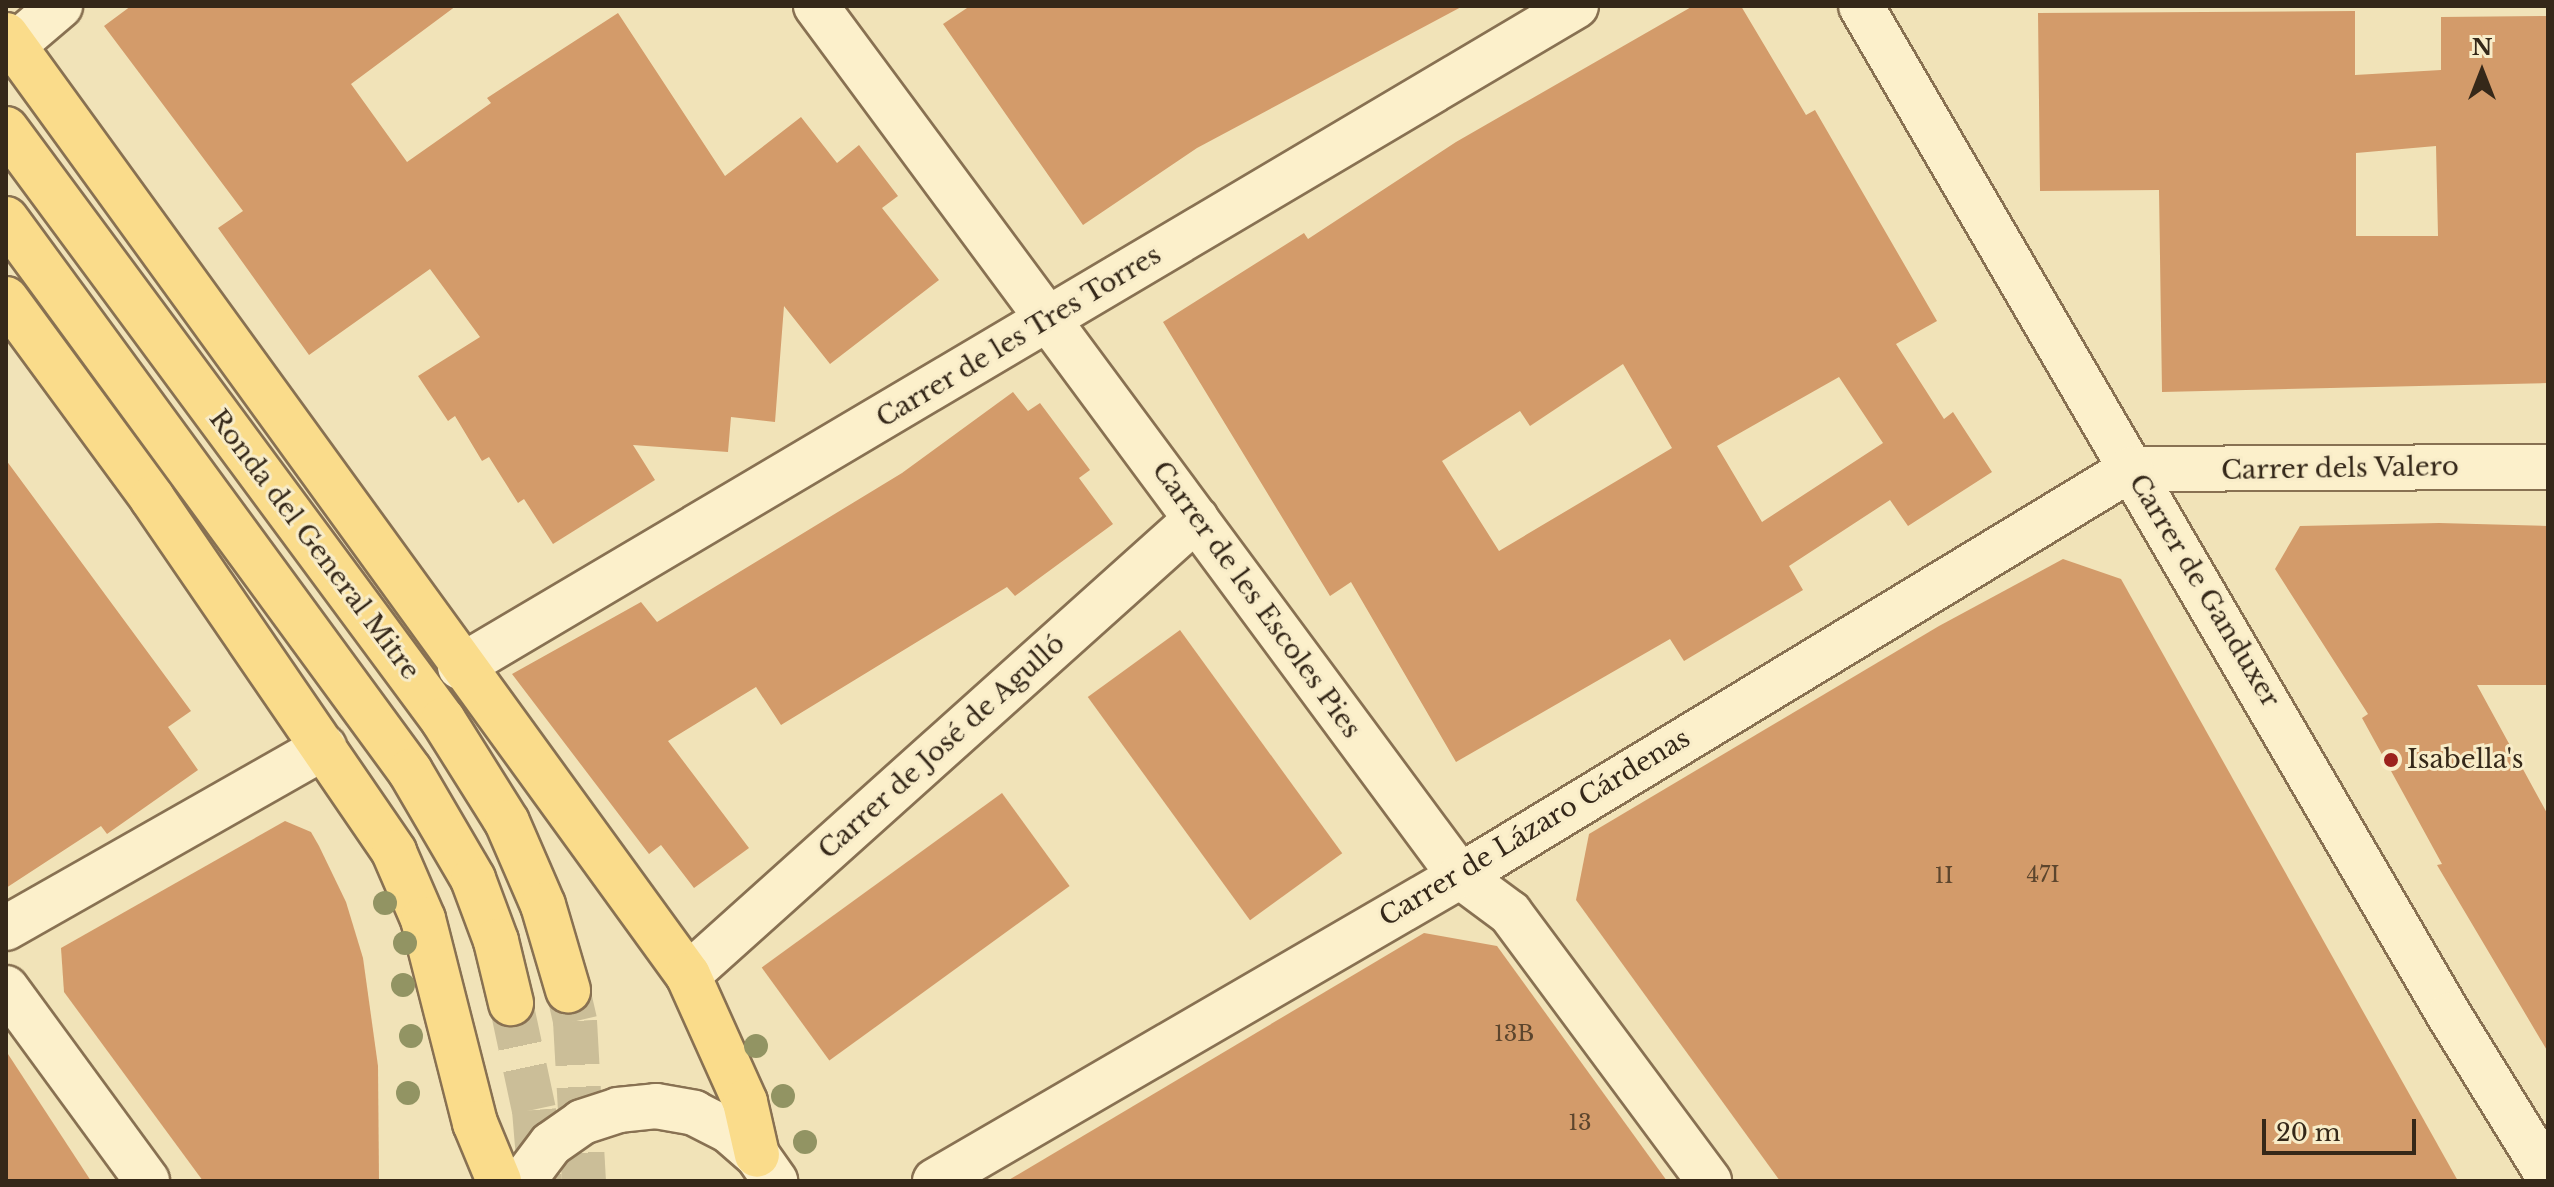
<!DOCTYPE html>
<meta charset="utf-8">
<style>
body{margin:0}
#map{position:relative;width:2554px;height:1187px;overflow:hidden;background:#f1e3b8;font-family:"Libre Baskerville",serif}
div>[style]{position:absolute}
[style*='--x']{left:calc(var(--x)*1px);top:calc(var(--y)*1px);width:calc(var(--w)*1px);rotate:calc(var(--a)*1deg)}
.building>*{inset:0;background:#d39b6a;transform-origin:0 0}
.primary-tunnel>*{height:44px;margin-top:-22px;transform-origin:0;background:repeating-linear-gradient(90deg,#cbbe98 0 44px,transparent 0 66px)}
.roads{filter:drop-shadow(2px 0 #887152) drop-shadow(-2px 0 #887152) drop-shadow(0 2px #887152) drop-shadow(0 -2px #887152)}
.street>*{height:44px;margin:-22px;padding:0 22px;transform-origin:22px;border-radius:22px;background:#fcf0cb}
.secondary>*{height:44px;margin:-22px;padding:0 22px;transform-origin:22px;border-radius:22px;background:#fcf0cb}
.primary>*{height:44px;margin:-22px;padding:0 22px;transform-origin:22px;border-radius:22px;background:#fadc8b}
.trees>*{width:24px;height:24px;margin:-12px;border-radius:50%;background:#929463}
.dots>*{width:22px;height:22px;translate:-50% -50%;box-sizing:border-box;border:4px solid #f8ecc8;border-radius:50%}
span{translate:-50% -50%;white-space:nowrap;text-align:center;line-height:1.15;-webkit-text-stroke:6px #f8ecc8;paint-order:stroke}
.number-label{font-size:22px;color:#5c452d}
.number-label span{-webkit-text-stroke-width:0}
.street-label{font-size:26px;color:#352819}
.poi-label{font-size:26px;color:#352819}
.left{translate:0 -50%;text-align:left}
.frame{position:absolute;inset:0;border:8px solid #352819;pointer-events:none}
.north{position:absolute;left:2442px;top:32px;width:80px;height:80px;-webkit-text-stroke:6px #f8ecc8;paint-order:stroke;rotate:0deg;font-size:22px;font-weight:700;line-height:32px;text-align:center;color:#352819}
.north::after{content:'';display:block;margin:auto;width:28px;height:36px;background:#352819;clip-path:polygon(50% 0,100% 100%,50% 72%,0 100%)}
.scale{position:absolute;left:2262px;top:1119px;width:154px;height:36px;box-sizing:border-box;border:4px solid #352819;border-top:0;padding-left:10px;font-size:24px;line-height:28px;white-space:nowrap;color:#352819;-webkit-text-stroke:6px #f8ecc8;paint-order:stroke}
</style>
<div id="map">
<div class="building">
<div style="clip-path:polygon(131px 6px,456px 6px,351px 84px,407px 162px,491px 103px,487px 98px,618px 13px,725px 176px,801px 117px,837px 163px,859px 145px,898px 196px,882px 208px,939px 280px,830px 364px,784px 306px,775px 422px,731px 417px,728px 452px,633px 445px,655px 480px,553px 544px,524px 499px,518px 503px,489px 457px,482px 461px,455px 416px,448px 421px,418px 376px,480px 337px,430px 269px,309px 355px,218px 228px,243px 211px,104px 26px)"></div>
<div style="clip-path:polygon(970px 6px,1463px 6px,1197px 148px,1083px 225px,943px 24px)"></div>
<div style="clip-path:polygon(evenodd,1693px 6px,1741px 6px,1806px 115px,1815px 110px,1937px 321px,1896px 344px,1944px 419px,1953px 412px,1992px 472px,1908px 526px,1890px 500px,1789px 566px,1803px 590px,1684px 661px,1670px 639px,1456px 762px,1351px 582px,1330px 596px,1163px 322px,1304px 233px,1308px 239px,1456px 142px,1693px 6px,1623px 364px,1672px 448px,1499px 551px,1442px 461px,1520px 411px,1530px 426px,1623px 364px,1693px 6px,1839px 377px,1883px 443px,1762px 522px,1717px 446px,1839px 377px)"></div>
<div style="clip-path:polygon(evenodd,2355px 11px,2355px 75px,2441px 70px,2441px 17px,2548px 16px,2548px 383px,2162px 392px,2159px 190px,2040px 191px,2038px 13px,2355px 11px,2436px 146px,2438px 236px,2356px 236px,2356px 153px,2436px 146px)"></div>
<div style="clip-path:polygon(1013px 392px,1028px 411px,1040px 403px,1090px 470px,1079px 478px,1113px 524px,1015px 596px,1007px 587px,781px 725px,756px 687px,668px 741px,749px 848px,694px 888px,661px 845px,649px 854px,512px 674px,641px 602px,657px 622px,902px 473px)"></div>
<div style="clip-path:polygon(6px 460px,191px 711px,168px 727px,198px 770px,107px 834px,101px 826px,6px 888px)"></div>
<div style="clip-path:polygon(2439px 523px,2548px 526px,2548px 685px,2477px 685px,2548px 815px,2548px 1052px,2437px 865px,2442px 864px,2362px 718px,2368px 714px,2275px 569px,2300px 526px)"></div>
<div style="clip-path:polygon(2063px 559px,2121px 579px,2458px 1181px,1780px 1181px,1576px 900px,1589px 834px,1939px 626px)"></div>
<div style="left:1180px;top:630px;width:276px;height:114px;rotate:54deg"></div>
<div style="left:1002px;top:793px;width:115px;height:297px;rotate:54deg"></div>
<div style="clip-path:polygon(285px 821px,311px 832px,319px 846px,346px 902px,363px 958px,378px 1066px,379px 1181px,203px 1181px,64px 992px,61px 948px)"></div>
<div style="clip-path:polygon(1424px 933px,1497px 946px,1667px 1181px,1007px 1181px)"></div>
<div style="clip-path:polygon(6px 1051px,91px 1181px,6px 1181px)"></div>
</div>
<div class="primary-tunnel">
<div style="--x:568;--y:990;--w:32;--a:77"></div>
<div style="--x:575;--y:1021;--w:160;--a:86.8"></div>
<div style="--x:511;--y:1003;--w:109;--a:77.9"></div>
<div style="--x:534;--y:1110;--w:71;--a:85.2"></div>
</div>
<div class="roads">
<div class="street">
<div style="--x:816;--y:6;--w:1082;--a:53.49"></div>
<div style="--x:1460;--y:876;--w:62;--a:36.5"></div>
<div style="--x:1510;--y:913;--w:334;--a:53.4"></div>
<div style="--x:1861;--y:6;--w:1168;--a:59.77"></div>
<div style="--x:2449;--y:1015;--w:188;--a:58.3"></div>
<div style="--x:13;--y:46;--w:62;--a:-40.4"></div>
<div style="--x:2131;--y:469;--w:417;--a:-0.3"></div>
<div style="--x:460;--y:667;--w:1297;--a:-30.64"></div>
<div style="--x:6;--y:928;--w:366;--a:-29.6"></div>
<div style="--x:688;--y:975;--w:683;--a:-41.91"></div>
<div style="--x:6;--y:988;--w:239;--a:53.8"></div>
<div style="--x:935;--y:1181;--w:607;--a:-30.15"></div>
<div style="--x:1460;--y:876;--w:785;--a:-31.24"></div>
</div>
<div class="secondary">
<div style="--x:523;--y:1181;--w:46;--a:-52.9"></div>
<div style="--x:551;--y:1144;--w:38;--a:-35"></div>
<div style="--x:582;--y:1122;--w:38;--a:-18"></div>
<div style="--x:618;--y:1110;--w:38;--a:-6"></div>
<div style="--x:656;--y:1106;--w:39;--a:10"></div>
<div style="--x:694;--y:1113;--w:38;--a:27"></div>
<div style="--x:728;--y:1130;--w:38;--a:41"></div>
<div style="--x:757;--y:1155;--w:32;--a:55"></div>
</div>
<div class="primary">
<div style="--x:6;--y:35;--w:1161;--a:54.04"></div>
<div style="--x:688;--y:975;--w:139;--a:65.8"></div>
<div style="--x:745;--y:1102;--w:54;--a:77.2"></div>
<div style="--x:6;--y:129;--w:735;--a:53.52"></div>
<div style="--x:443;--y:720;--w:120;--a:57.9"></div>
<div style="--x:507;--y:822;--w:90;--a:66.6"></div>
<div style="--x:543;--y:905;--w:89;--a:73.6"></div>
<div style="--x:6;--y:219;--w:684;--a:53.8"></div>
<div style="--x:410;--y:771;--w:125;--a:59.7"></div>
<div style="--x:473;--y:879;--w:66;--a:69.6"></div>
<div style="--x:496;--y:941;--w:64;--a:76.4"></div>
<div style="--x:6;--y:299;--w:247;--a:53.7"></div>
<div style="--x:152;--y:498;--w:429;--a:55.6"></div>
<div style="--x:394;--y:852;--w:73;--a:66.6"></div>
<div style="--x:423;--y:919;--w:211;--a:75.7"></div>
<div style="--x:475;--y:1123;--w:63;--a:67.5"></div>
</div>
</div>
<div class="trees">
<div style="left:385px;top:903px"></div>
<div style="left:405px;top:943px"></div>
<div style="left:403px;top:985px"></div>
<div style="left:411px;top:1036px"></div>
<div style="left:756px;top:1046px"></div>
<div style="left:408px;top:1093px"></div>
<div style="left:783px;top:1096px"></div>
<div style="left:805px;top:1142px"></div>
</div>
<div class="dots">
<div style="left:2391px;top:760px;background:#9c221d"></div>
</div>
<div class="number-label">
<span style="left:2043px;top:875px">47I</span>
<span style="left:1944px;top:876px">1I</span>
<span style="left:1514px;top:1034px">13B</span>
<span style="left:1580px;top:1123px">13</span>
</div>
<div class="street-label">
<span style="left:1019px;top:337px;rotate:-31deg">Carrer de les Tres Torres</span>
<span style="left:2340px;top:469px;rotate:-1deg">Carrer dels Valero</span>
<span style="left:314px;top:545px;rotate:53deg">Ronda del General Mitre</span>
<span style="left:2204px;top:591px;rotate:59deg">Carrer de Ganduxer</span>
<span style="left:1256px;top:600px;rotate:54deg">Carrer de les Escoles Pies</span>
<span style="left:942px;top:747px;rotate:-42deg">Carrer de José de Agulló</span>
<span style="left:1535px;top:828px;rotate:-31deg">Carrer de Lázaro Cárdenas</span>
</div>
<div class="poi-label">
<span class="left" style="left:2407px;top:760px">Isabella's</span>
</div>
<div class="frame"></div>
<div class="north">N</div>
<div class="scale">20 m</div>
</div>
